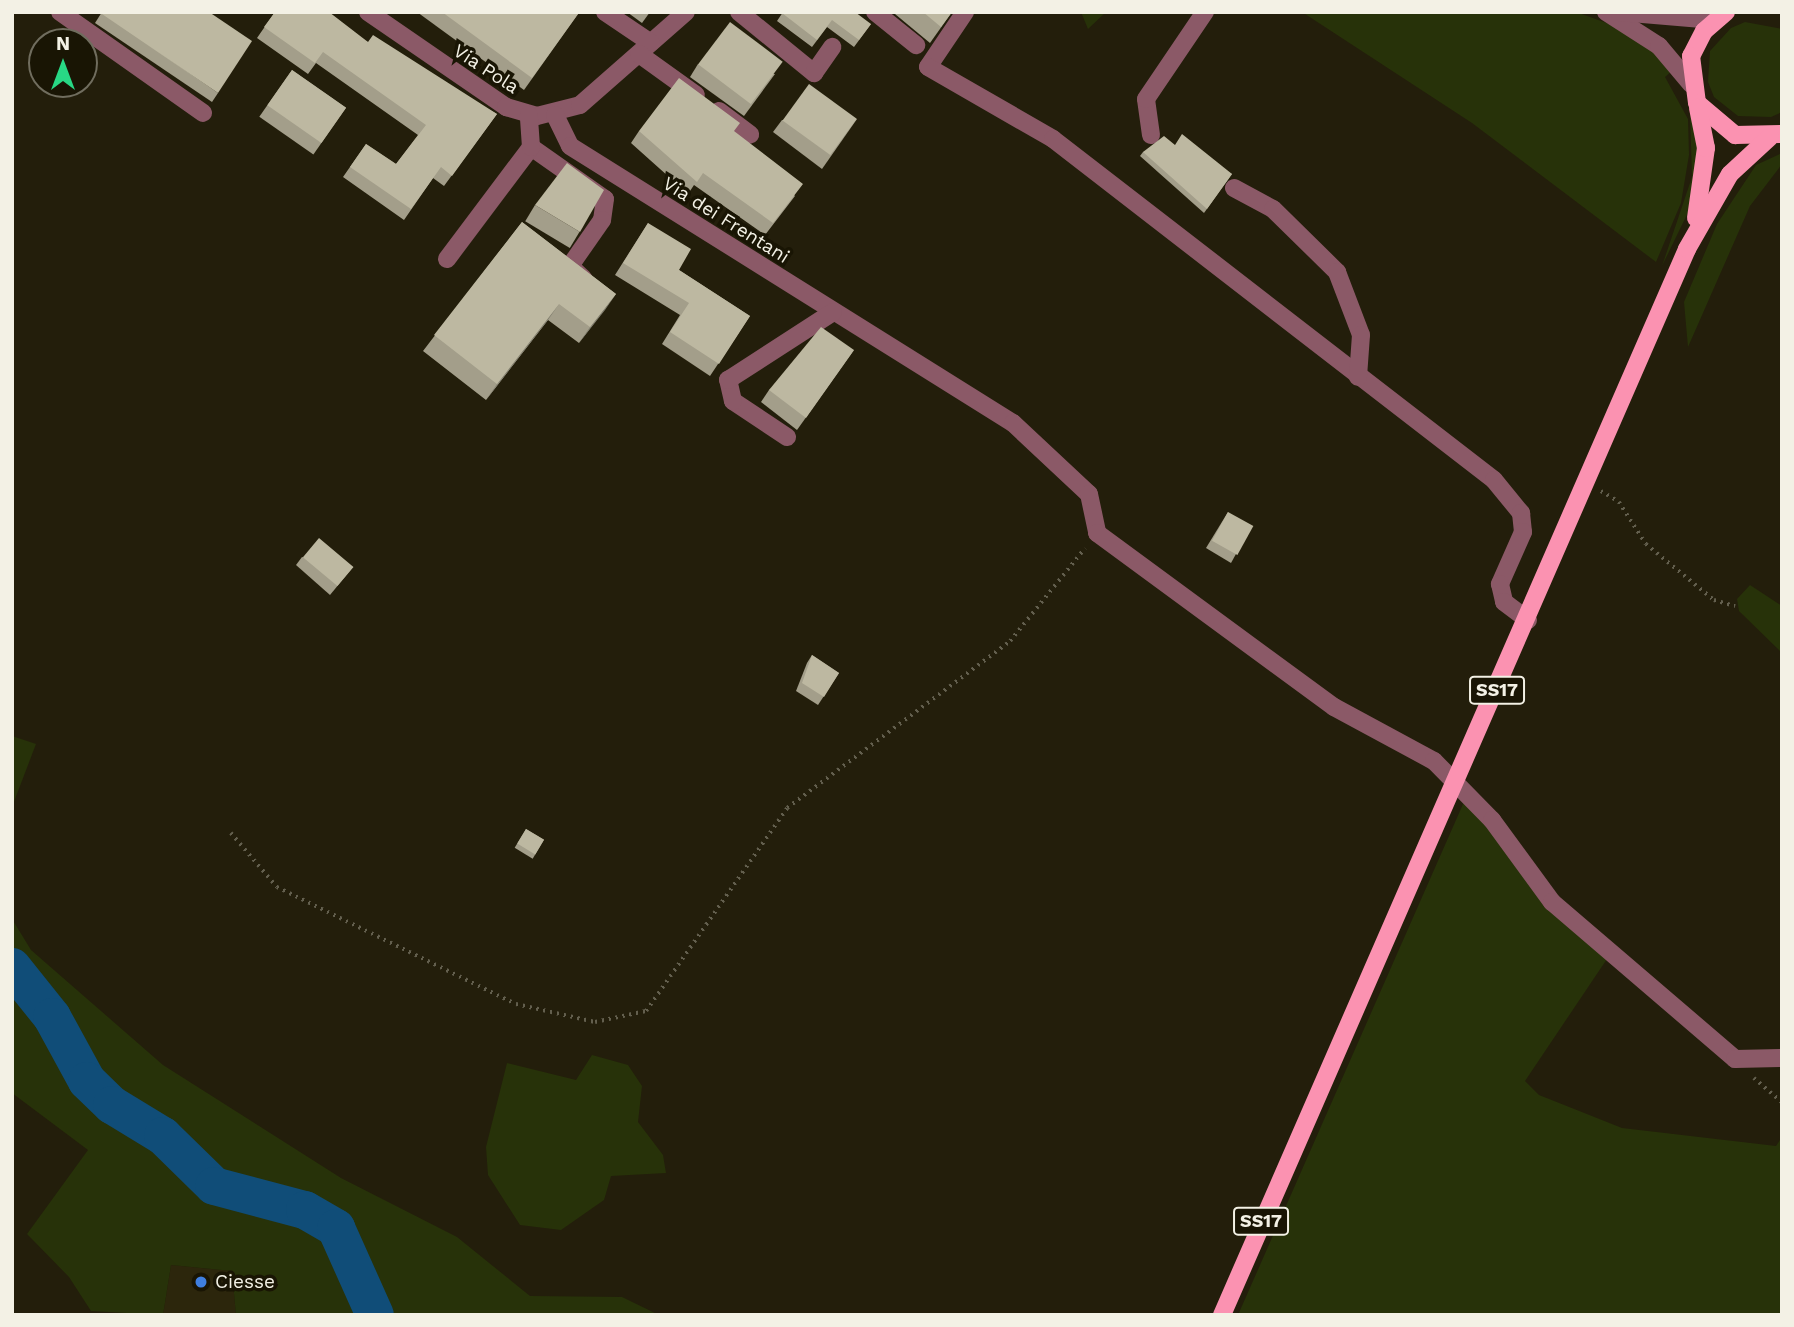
<!DOCTYPE html>
<style>
body{margin:0}
#map{position:relative;width:1794px;height:1327px;overflow:hidden;background:#231e0b;font-family:"Work Sans",sans-serif}
div>[style]{position:absolute}
[style*='--x']{left:calc(var(--x)*1px);top:calc(var(--y)*1px);width:calc(var(--w)*1px);rotate:calc(var(--a)*1deg)}
.built>*{inset:0;background:#2c260c}
.green>*{inset:0;background:#273209}
.river>*{height:38px;margin:-19px;padding:0 19px;transform-origin:19px;border-radius:19px;background:#104d78}
.path>*{height:3.5px;margin-top:-1.75px;transform-origin:0;background:repeating-linear-gradient(90deg,#635f4e 0 2px,transparent 0 7px)}
.minor>*{height:18px;margin:-9px;padding:0 9px;transform-origin:9px;border-radius:9px;background:#8b5967}
.major>*{height:18px;margin:-9px;padding:0 9px;transform-origin:9px;border-radius:9px;background:#fb92b1}
.wall>*{inset:0;background:#a39e8a;transform-origin:0 0}
.shaded-wall>*{inset:0;background:#848171}
.building>*{inset:0;background:#bdb8a1;transform-origin:0 0}
.dots>*{width:19px;height:19px;translate:-50% -50%;box-sizing:border-box;border:4px solid #191504;border-radius:50%}
span{translate:-50% -50%;white-space:nowrap;text-align:center;line-height:1.15;-webkit-text-stroke:7px #191504;paint-order:stroke}
.shield-label span{padding:2px 5px;background:#191504;border:2px solid;border-radius:5px;-webkit-text-stroke-width:0}
.shield-label{font-size:18px;color:#f3f1e5;font-weight:700}
.street-label{font-size:19px;color:#f3f1e5}
.poi-label{font-size:19px;color:#f3f1e5}
.left{translate:0 -50%;text-align:left}
.frame{position:absolute;inset:0;border:14px solid #f3f1e5;pointer-events:none}
.north{position:absolute;left:28px;top:28px;width:70px;height:70px;box-sizing:border-box;background:#191504;border:2px solid #706d5e;border-radius:50%;rotate:0deg;font-size:19px;font-weight:700;line-height:28px;text-align:center;color:#f3f1e5}
.north::after{content:'';display:block;margin:auto;width:24px;height:32px;background:#28d885;clip-path:polygon(50% 0,100% 100%,50% 72%,0 100%)}
</style>
<div id="map">
<div class="built">
<div style="clip-path:polygon(171px 1265px,232px 1271px,236px 1315px,163px 1315px)"></div>
</div>
<div class="green">
<div style="clip-path:polygon(1081px 12px,1106px 12px,1088px 29px)"></div>
<div style="clip-path:polygon(1302px 12px,1576px 12px,1618px 27px,1659px 54px,1672px 71px,1665px 77px,1688px 119px,1689px 155px,1681px 203px,1656px 262px,1472px 123px)"></div>
<div style="clip-path:polygon(1745px 22px,1782px 29px,1782px 112px,1771px 117px,1738px 116px,1714px 97px,1708px 82px,1710px 51px,1731px 28px)"></div>
<div style="clip-path:polygon(1690px 113px,1698px 127px,1696px 196px,1662px 266px,1692px 177px)"></div>
<div style="clip-path:polygon(1782px 153px,1782px 164px,1750px 206px,1688px 347px,1684px 302px,1717px 224px,1756px 165px)"></div>
<div style="clip-path:polygon(1750px 585px,1782px 606px,1782px 653px,1739px 611px,1737px 599px)"></div>
<div style="clip-path:polygon(12px 736px,36px 744px,12px 807px)"></div>
<div style="clip-path:polygon(1467px 795px,1552px 902px,1611px 953px,1525px 1081px,1539px 1095px,1622px 1128px,1776px 1146px,1782px 1137px,1782px 1315px,1238px 1315px)"></div>
<div style="clip-path:polygon(12px 919px,31px 950px,163px 1065px,341px 1178px,457px 1237px,530px 1296px,622px 1297px,659px 1315px,236px 1315px,232px 1271px,171px 1265px,163px 1315px,91px 1311px,69px 1277px,27px 1234px,88px 1150px,12px 1093px)"></div>
<div style="clip-path:polygon(592px 1055px,628px 1065px,642px 1086px,638px 1122px,663px 1155px,666px 1173px,611px 1176px,604px 1200px,561px 1230px,520px 1225px,488px 1175px,486px 1147px,507px 1063px,576px 1080px)"></div>
</div>
<div class="river">
<div style="--x:12;--y:967;--w:64;--a:51.3"></div>
<div style="--x:52;--y:1017;--w:73;--a:61.3"></div>
<div style="--x:87;--y:1081;--w:35;--a:44"></div>
<div style="--x:112;--y:1105;--w:60;--a:31.3"></div>
<div style="--x:163;--y:1136;--w:71;--a:44.4"></div>
<div style="--x:214;--y:1186;--w:94;--a:14.8"></div>
<div style="--x:305;--y:1210;--w:36;--a:30"></div>
<div style="--x:336;--y:1228;--w:95;--a:65.9"></div>
</div>
<div class="path">
<div style="--x:1601;--y:491;--w:21;--a:31"></div>
<div style="--x:1619;--y:502;--w:50;--a:57.3"></div>
<div style="--x:1646;--y:544;--w:88;--a:39.5"></div>
<div style="--x:1714;--y:600;--w:22;--a:16"></div>
<div style="--x:231;--y:833;--w:71;--a:49.6"></div>
<div style="--x:277;--y:887;--w:266;--a:26.1"></div>
<div style="--x:516;--y:1004;--w:81;--a:12.8"></div>
<div style="--x:595;--y:1022;--w:52;--a:-12.2"></div>
<div style="--x:646;--y:1011;--w:247;--a:-55.2"></div>
<div style="--x:787;--y:808;--w:279;--a:-36.8"></div>
<div style="--x:1010;--y:641;--w:119;--a:-51.1"></div>
<div style="--x:1754;--y:1078;--w:37;--a:41"></div>
</div>
<div class="minor">
<div style="--x:60;--y:12;--w:175;--a:35.2"></div>
<div style="--x:368;--y:12;--w:168;--a:34.5"></div>
<div style="--x:506;--y:107;--w:32;--a:16"></div>
<div style="--x:537;--y:116;--w:44;--a:-14.3"></div>
<div style="--x:580;--y:105;--w:141;--a:-41.3"></div>
<div style="--x:605;--y:12;--w:55;--a:34"></div>
<div style="--x:739;--y:12;--w:97;--a:39.1"></div>
<div style="--x:814;--y:73;--w:32;--a:-55"></div>
<div style="--x:875;--y:12;--w:53;--a:38.8"></div>
<div style="--x:965;--y:12;--w:66;--a:123.9"></div>
<div style="--x:928;--y:67;--w:144;--a:29.9"></div>
<div style="--x:1053;--y:139;--w:557;--a:37.71"></div>
<div style="--x:1494;--y:480;--w:43;--a:50.7"></div>
<div style="--x:1521;--y:513;--w:19;--a:84"></div>
<div style="--x:1523;--y:532;--w:57;--a:113.9"></div>
<div style="--x:1500;--y:584;--w:18;--a:77"></div>
<div style="--x:1504;--y:602;--w:30;--a:37"></div>
<div style="--x:1606;--y:12;--w:63;--a:32.7"></div>
<div style="--x:1659;--y:46;--w:50;--a:49.9"></div>
<div style="--x:1619;--y:12;--w:95;--a:4.8"></div>
<div style="--x:639;--y:54;--w:70;--a:35.7"></div>
<div style="--x:719;--y:111;--w:39;--a:37"></div>
<div style="--x:555;--y:115;--w:34;--a:64"></div>
<div style="--x:570;--y:146;--w:522;--a:32.02"></div>
<div style="--x:1013;--y:423;--w:104;--a:43.1"></div>
<div style="--x:1089;--y:494;--w:40;--a:78"></div>
<div style="--x:1097;--y:533;--w:294;--a:36.3"></div>
<div style="--x:1334;--y:707;--w:114;--a:28.4"></div>
<div style="--x:1434;--y:761;--w:83;--a:45.5"></div>
<div style="--x:1492;--y:820;--w:102;--a:53.8"></div>
<div style="--x:1552;--y:902;--w:241;--a:40.6"></div>
<div style="--x:1735;--y:1059;--w:47;--a:-1.2"></div>
<div style="--x:1151;--y:135;--w:36;--a:-98"></div>
<div style="--x:1146;--y:99;--w:105;--a:-55.9"></div>
<div style="--x:531;--y:147;--w:90;--a:35.1"></div>
<div style="--x:605;--y:199;--w:21;--a:98"></div>
<div style="--x:602;--y:220;--w:56;--a:124.8"></div>
<div style="--x:570;--y:266;--w:18;--a:43"></div>
<div style="--x:1234;--y:188;--w:44;--a:28.3"></div>
<div style="--x:1273;--y:209;--w:90;--a:44.5"></div>
<div style="--x:1337;--y:272;--w:67;--a:69.1"></div>
<div style="--x:1361;--y:335;--w:42;--a:94.1"></div>
<div style="--x:447;--y:259;--w:140;--a:-53.1"></div>
<div style="--x:531;--y:147;--w:32;--a:-94"></div>
<div style="--x:787;--y:437;--w:65;--a:-146.3"></div>
<div style="--x:733;--y:401;--w:22;--a:-103"></div>
<div style="--x:728;--y:380;--w:125;--a:-32.9"></div>
</div>
<div class="major">
<div style="--x:1726;--y:12;--w:29;--a:139"></div>
<div style="--x:1704;--y:31;--w:28;--a:117"></div>
<div style="--x:1691;--y:56;--w:47;--a:82.7"></div>
<div style="--x:1697;--y:103;--w:50;--a:40.1"></div>
<div style="--x:1735;--y:135;--w:47;--a:-1.2"></div>
<div style="--x:1696;--y:218;--w:71;--a:-81.9"></div>
<div style="--x:1706;--y:148;--w:41;--a:-101.3"></div>
<div style="--x:1222;--y:1315;--w:1163;--a:-66.43"></div>
<div style="--x:1687;--y:249;--w:86;--a:-60.2"></div>
<div style="--x:1730;--y:174;--w:54;--a:-42.8"></div>
</div>
<div class="wall">
<div style="clip-path:polygon(102px 12px,218px 93px,212px 102px,95px 23px)"></div>
<div style="clip-path:polygon(275px 12px,368px 42px,497px 114px,444px 186px,433px 178px,404px 220px,343px 177px,366px 144px,396px 164px,418px 135px,316px 63px,308px 74px,257px 38px)"></div>
<div style="clip-path:polygon(417px 12px,575px 12px,578px 14px,524px 90px)"></div>
<div style="clip-path:polygon(627px 12px,650px 12px,642px 23px)"></div>
<div style="clip-path:polygon(783px 12px,871px 24px,854px 47px,827px 27px,812px 47px,777px 21px)"></div>
<div style="clip-path:polygon(897px 12px,952px 12px,930px 43px,895px 14px)"></div>
<div style="clip-path:polygon(698px 64px,775px 74px,744px 116px,690px 77px)"></div>
<div style="left:292px;top:70px;width:66px;height:57px;rotate:35deg"></div>
<div style="clip-path:polygon(857px 119px,822px 169px,773px 132px,782px 120px)"></div>
<div style="clip-path:polygon(639px 131px,734px 132px,795px 196px,765px 235px,694px 185px,688px 194px,631px 143px)"></div>
<div style="clip-path:polygon(1175px 145px,1232px 174px,1204px 213px,1140px 156px,1143px 152px)"></div>
<div style="left:535px;top:205px;width:52px;height:19px;rotate:31deg"></div>
<div style="clip-path:polygon(522px 222px,616px 294px,579px 343px,548px 320px,486px 400px,423px 351px)"></div>
<div style="clip-path:polygon(648px 223px,679px 270px,750px 316px,710px 376px,662px 344px,680px 315px,615px 275px)"></div>
<div style="clip-path:polygon(854px 350px,797px 430px,761px 402px,769px 390px)"></div>
<div style="clip-path:polygon(1228px 512px,1236px 554px,1231px 563px,1206px 548px)"></div>
<div style="clip-path:polygon(302px 557px,353px 567px,330px 595px,296px 565px)"></div>
<div style="clip-path:polygon(812px 655px,839px 673px,818px 705px,796px 691px,807px 663px)"></div>
<div style="left:526px;top:829px;width:21px;height:22px;rotate:31deg"></div>
</div>
<div class="shaded-wall">
<div style="clip-path:polygon(616px 294px,605px 310px,579px 343px,590px 327px)"></div>
<div style="clip-path:polygon(559px 304px,548px 320px,486px 400px,497px 384px)"></div>
</div>
<div class="building">
<div style="clip-path:polygon(103px 12px,209px 12px,252px 41px,218px 93px,102px 14px)"></div>
<div style="clip-path:polygon(275px 12px,329px 12px,368px 42px,373px 35px,497px 114px,452px 176px,441px 167px,411px 209px,350px 167px,366px 144px,396px 164px,426px 125px,323px 52px,315px 63px,264px 27px)"></div>
<div style="clip-path:polygon(442px 12px,575px 12px,578px 14px,532px 78px)"></div>
<div style="clip-path:polygon(783px 12px,855px 12px,871px 24px,859px 40px,832px 20px,817px 40px,782px 13px)"></div>
<div style="clip-path:polygon(923px 12px,952px 12px,941px 27px)"></div>
<div style="left:730px;top:22px;width:66px;height:53px;rotate:37deg"></div>
<div style="left:292px;top:70px;width:66px;height:43px;rotate:35deg"></div>
<div style="clip-path:polygon(679px 78px,740px 123px,734px 131px,803px 184px,773px 223px,703px 173px,697px 182px,639px 131px)"></div>
<div style="left:809px;top:84px;width:59px;height:45px;rotate:36deg"></div>
<div style="clip-path:polygon(1182px 134px,1232px 174px,1207px 209px,1143px 152px,1164px 136px,1175px 145px)"></div>
<div style="clip-path:polygon(567px 163px,604px 190px,580px 232px,535px 205px)"></div>
<div style="clip-path:polygon(522px 222px,616px 294px,590px 327px,559px 304px,497px 384px,434px 335px)"></div>
<div style="clip-path:polygon(648px 223px,691px 249px,679px 270px,750px 316px,719px 364px,670px 332px,689px 303px,623px 263px)"></div>
<div style="clip-path:polygon(821px 327px,854px 350px,806px 418px,769px 390px)"></div>
<div style="left:1228px;top:512px;width:29px;height:33px;rotate:29deg"></div>
<div style="left:319px;top:538px;width:45px;height:25px;rotate:40deg"></div>
<div style="clip-path:polygon(812px 655px,839px 673px,824px 697px,802px 683px)"></div>
<div style="left:526px;top:829px;width:21px;height:17px;rotate:31deg"></div>
</div>
<div class="dots">
<div style="left:201px;top:1282px;background:#3f7fe0"></div>
</div>
<div class="shield-label">
<span style="left:1497px;top:690px">SS17</span>
<span style="left:1261px;top:1221px">SS17</span>
</div>
<div class="street-label">
<span style="left:486px;top:69px;rotate:33deg">Via Pola</span>
<span style="left:726px;top:220px;rotate:32deg">Via dei Frentani</span>
</div>
<div class="poi-label">
<span class="left" style="left:215px;top:1282px">Ciesse</span>
</div>
<div class="frame"></div>
<div class="north">N</div>
</div>
